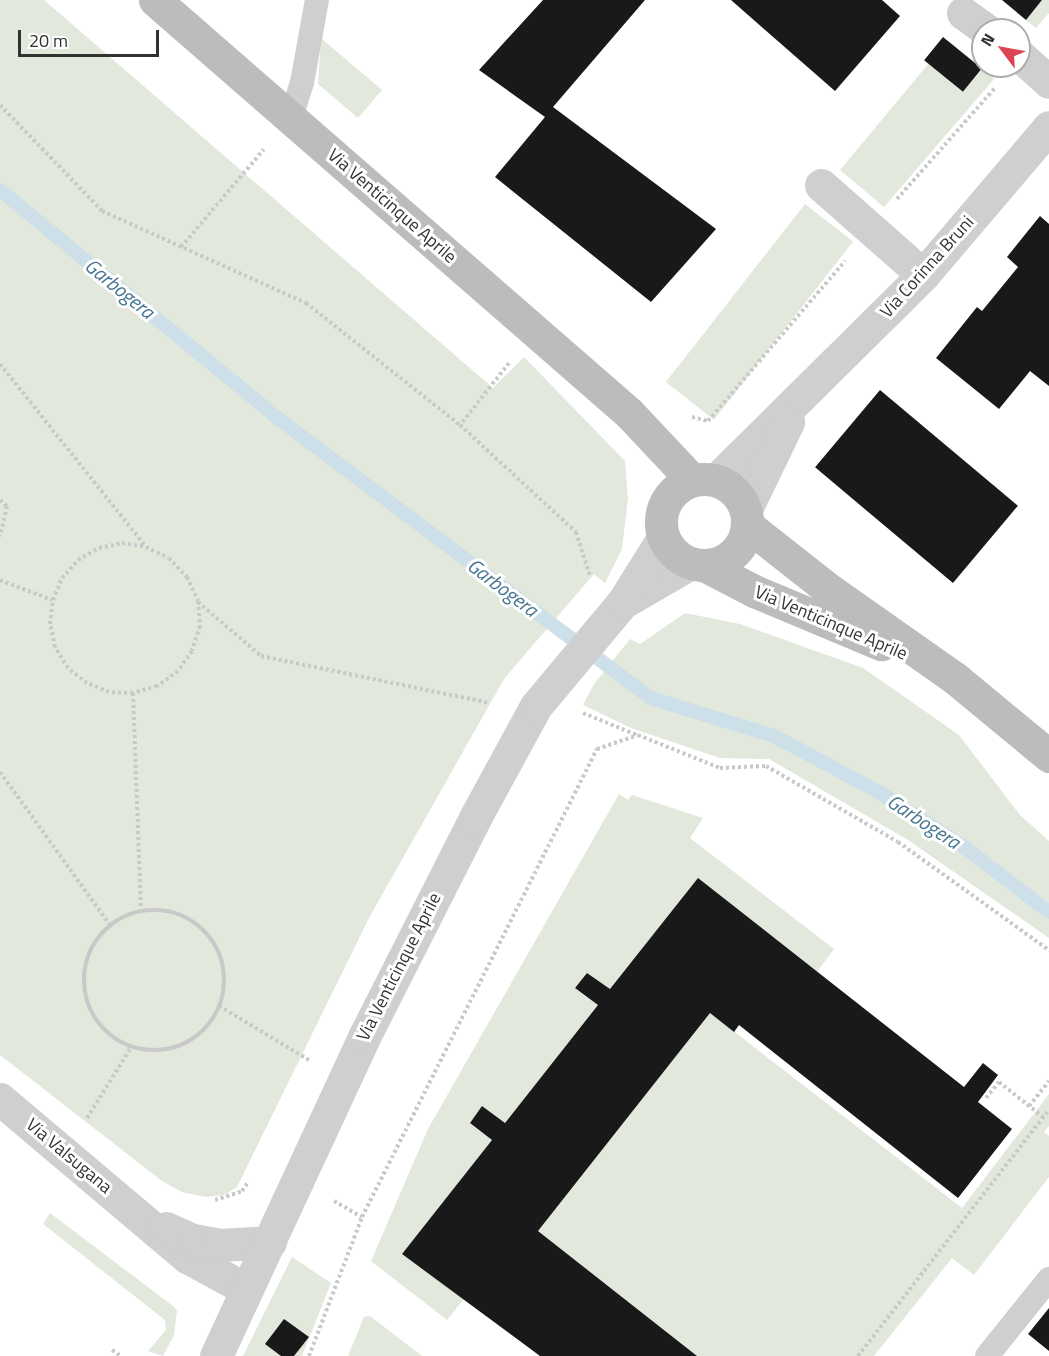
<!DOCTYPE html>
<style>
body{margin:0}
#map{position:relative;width:1049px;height:1356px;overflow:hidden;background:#fff;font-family:"Titillium Web",sans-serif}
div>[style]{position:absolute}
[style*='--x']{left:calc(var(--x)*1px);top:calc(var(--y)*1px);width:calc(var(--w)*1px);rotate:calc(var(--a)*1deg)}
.green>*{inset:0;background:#e2e8dc;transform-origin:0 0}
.stream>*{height:14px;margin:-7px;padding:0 7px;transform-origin:7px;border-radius:7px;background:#cddfe9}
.building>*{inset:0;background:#191919;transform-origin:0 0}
.path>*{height:4px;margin-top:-2px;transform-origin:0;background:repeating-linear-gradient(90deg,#c9c9c9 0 3px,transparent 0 6px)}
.path>.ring{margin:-2px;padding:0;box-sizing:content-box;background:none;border:4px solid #c9c9c9;border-radius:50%}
.lane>*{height:24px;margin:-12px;padding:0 12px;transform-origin:12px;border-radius:12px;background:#cfcfcf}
.street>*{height:33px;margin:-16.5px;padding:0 16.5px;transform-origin:16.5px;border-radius:16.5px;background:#cfcfcf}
.secondary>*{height:33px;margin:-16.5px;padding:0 16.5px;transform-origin:16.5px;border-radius:16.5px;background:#bcbcbc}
.secondary>.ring{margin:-16.5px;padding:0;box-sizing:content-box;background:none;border:33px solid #bcbcbc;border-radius:50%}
span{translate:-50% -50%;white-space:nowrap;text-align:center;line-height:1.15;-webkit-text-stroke:6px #fff;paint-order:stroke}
.street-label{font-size:18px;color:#323232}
.water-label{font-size:20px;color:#457590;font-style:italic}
.north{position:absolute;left:971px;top:18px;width:60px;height:60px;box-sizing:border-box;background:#fff;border:2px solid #adadad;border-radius:50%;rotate:302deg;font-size:16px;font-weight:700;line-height:24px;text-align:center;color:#323232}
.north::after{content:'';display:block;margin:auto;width:21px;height:27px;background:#d94553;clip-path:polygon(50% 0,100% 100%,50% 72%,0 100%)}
.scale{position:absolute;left:18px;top:30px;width:141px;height:27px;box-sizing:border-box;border:3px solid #323232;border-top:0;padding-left:8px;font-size:18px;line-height:21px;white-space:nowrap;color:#323232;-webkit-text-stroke:4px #fff;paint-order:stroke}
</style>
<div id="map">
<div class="green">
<div style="clip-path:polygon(0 0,44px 0,493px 388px,524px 357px,625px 461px,628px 498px,622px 549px,605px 583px,594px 574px,504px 679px,369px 918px,237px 1187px,224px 1195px,206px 1197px,182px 1192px,162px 1181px,0 1055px)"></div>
<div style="clip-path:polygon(1042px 0,1049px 0,1049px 13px,1036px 28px,1026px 20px)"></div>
<div style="clip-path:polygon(321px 38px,382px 90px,358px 118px,318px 84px)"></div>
<div style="clip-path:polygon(929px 63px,963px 92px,982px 69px,994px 79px,884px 207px,840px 170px)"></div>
<div style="left:805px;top:204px;width:61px;height:226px;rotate:38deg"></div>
<div style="clip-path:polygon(685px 613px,740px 624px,863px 668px,959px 735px,1020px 815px,1049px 841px,1049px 938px,908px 840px,769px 759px,720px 758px,631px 728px,583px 705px,594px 684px,630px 639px,640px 644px)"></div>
<div style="clip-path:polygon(619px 794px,628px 800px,632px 795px,703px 818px,690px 838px,834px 949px,817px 972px,610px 989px,587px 973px,575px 988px,598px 1005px,505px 1123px,482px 1106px,470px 1123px,492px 1140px,402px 1254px,464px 1299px,447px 1320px,371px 1261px,428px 1129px)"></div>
<div style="clip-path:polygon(710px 1013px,962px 1208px,1049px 1094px,1049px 1126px,1044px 1132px,1049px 1136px,1049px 1177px,974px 1275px,952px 1258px,874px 1356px,697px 1356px,538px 1231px)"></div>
<div style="clip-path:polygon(50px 1213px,173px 1306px,177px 1311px,174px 1335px,163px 1356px,148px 1351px,166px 1330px,165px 1320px,43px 1224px)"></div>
<div style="clip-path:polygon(292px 1257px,331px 1283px,302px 1356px,243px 1356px)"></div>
<div style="clip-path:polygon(370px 1316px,422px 1356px,348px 1356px,364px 1317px)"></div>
</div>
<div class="stream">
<div style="--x:0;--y:190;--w:361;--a:39.4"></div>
<div style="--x:279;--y:419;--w:464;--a:36.9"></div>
<div style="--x:650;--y:698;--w:130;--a:17"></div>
<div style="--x:774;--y:736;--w:119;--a:28.1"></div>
<div style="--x:879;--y:792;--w:101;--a:32.9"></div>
<div style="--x:964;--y:847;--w:107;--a:37.4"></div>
</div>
<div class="building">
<div style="clip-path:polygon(543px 0,645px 0,553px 107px,716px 229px,651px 302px,495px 177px,545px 117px,479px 70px)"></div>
<div style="clip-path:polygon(731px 0,882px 0,900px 16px,835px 91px)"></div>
<div style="clip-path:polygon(1002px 0,1042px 0,1026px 20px)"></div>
<div style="left:943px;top:37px;width:50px;height:30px;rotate:39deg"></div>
<div style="clip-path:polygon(1040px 216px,1049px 224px,1049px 386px,1030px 371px,999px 409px,936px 358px,977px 307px,982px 311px,1018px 267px,1007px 257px)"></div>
<div style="left:880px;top:390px;width:180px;height:101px;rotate:40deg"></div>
<div style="clip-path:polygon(698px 878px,964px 1087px,983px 1063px,998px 1075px,978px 1102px,1012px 1129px,958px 1198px,739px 1025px,734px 1032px,710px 1013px,538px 1231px,697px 1356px,540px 1356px,402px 1254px,492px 1140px,470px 1123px,482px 1106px,505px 1123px,598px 1005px,575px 988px,587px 973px,610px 989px)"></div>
<div style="clip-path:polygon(1049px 1308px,1049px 1351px,1028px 1334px)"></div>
<div style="clip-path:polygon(284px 1319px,309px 1337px,294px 1356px,281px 1356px,265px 1344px)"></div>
</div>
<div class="path">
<div style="--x:0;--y:105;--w:147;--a:46.1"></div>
<div style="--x:102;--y:211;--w:224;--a:24.3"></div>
<div style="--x:306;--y:303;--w:196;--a:38.4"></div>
<div style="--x:897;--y:199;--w:148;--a:-48.6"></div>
<div style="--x:181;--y:247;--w:128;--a:-49.7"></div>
<div style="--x:509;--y:363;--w:79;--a:128.3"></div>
<div style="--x:460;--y:425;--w:158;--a:42.7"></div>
<div style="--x:576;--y:532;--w:46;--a:72.3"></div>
<div style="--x:0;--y:364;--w:234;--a:51.4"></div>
<div style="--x:146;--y:547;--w:25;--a:26"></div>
<div style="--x:169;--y:558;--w:26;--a:47"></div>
<div style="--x:187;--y:577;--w:26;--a:65"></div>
<div style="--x:198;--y:601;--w:25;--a:85"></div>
<div style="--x:200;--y:626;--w:26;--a:108"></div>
<div style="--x:192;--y:651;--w:24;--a:125"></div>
<div style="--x:178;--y:671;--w:26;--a:144"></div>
<div style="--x:157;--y:686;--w:25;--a:164"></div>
<div style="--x:133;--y:693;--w:24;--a:-178"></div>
<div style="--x:109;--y:692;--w:24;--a:-158"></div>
<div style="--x:87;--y:683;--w:24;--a:-142"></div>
<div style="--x:68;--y:668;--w:25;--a:-122"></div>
<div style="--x:55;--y:647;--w:24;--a:-102"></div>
<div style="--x:50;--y:624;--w:24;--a:-83"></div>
<div style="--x:53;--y:600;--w:24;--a:-68"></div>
<div style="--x:62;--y:578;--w:24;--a:-48"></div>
<div style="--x:78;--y:560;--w:24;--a:-30"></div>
<div style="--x:99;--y:548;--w:24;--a:-12"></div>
<div style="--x:122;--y:543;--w:24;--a:9"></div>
<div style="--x:692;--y:417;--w:16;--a:14"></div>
<div style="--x:708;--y:421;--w:211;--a:-49.4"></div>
<div style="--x:0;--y:500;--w:9;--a:41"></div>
<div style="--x:7;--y:506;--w:31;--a:103"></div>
<div style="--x:0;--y:580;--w:56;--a:21"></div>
<div style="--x:198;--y:602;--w:83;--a:40.6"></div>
<div style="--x:261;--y:656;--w:234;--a:11.6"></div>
<div style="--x:133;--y:693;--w:217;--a:87.9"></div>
<div style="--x:583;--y:713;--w:58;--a:22.2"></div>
<div style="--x:0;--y:772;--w:188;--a:54.3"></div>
<div class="ring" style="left:84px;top:910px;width:136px;height:136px"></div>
<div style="--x:219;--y:1006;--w:105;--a:31"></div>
<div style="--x:986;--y:1098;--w:21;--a:-51"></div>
<div style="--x:999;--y:1082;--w:56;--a:38.5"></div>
<div style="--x:1029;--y:1106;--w:32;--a:-51"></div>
<div style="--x:87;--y:1118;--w:85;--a:-58"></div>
<div style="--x:215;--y:1200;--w:28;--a:-18"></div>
<div style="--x:242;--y:1191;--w:12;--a:-55"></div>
<div style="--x:334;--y:1201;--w:32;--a:30"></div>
<div style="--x:112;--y:1350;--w:11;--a:34"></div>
<div style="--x:309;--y:1356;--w:149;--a:-69.1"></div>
<div style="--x:362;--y:1217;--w:524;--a:-63.34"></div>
<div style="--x:597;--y:749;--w:43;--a:-18.9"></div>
<div style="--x:638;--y:735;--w:88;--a:21.9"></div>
<div style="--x:720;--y:768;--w:46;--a:-2.5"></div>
<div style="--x:766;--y:766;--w:152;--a:29.9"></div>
<div style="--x:898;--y:842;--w:186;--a:35.6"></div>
<div style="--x:858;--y:1356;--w:311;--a:-52.2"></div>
</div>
<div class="lane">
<div style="--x:291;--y:118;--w:37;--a:-73"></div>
<div style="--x:302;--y:83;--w:84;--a:-79.8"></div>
<div style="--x:987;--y:1356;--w:99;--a:-51.2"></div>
</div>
<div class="street">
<div style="--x:963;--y:13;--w:29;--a:36"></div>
<div style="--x:1019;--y:55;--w:40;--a:42"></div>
<div style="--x:821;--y:185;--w:136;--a:41.4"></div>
<div style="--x:716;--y:480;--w:291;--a:-44.7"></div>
<div style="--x:923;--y:275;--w:194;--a:-49.6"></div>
<div style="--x:746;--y:509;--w:97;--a:-64.2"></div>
<div style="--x:627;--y:600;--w:72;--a:-30.1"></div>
<div style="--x:0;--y:1099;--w:245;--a:40.2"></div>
<div style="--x:187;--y:1257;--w:67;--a:28.5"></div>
<div style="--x:166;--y:1228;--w:30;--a:24"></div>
<div style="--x:193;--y:1240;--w:27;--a:10"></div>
<div style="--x:220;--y:1245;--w:50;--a:-3.4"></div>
<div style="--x:216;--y:1356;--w:352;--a:-65.1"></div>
<div style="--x:364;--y:1037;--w:248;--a:-63.1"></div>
<div style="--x:476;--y:816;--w:125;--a:-61.4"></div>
<div style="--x:536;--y:706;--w:136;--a:-50.1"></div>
<div style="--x:623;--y:602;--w:75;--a:-58"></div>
</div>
<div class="secondary">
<div style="--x:155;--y:0;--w:629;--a:41.07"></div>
<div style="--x:629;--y:413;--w:92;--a:46.8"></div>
<div class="ring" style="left:661px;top:479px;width:53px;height:53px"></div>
<div style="--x:747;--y:525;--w:107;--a:38.2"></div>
<div style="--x:831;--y:591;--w:153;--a:35.1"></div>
<div style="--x:956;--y:679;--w:121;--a:39.6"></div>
<div style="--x:706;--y:566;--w:54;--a:27.5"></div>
<div style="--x:754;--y:591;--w:138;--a:22.7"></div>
</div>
<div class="street-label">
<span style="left:392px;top:206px;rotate:41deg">Via Venticinque Aprile</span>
<span style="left:927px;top:267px;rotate:-48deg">Via Corinna Bruni</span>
<span style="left:831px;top:623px;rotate:23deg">Via Venticinque Aprile</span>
<span style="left:399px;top:967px;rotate:-63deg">Via Venticinque Aprile</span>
<span style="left:69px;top:1156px;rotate:40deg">Via Valsugana</span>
</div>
<div class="water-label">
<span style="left:120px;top:288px;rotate:39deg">Garbogera</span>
<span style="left:503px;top:587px;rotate:37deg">Garbogera</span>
<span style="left:924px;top:821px;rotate:33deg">Garbogera</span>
</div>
<div class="north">N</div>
<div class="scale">20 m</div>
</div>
